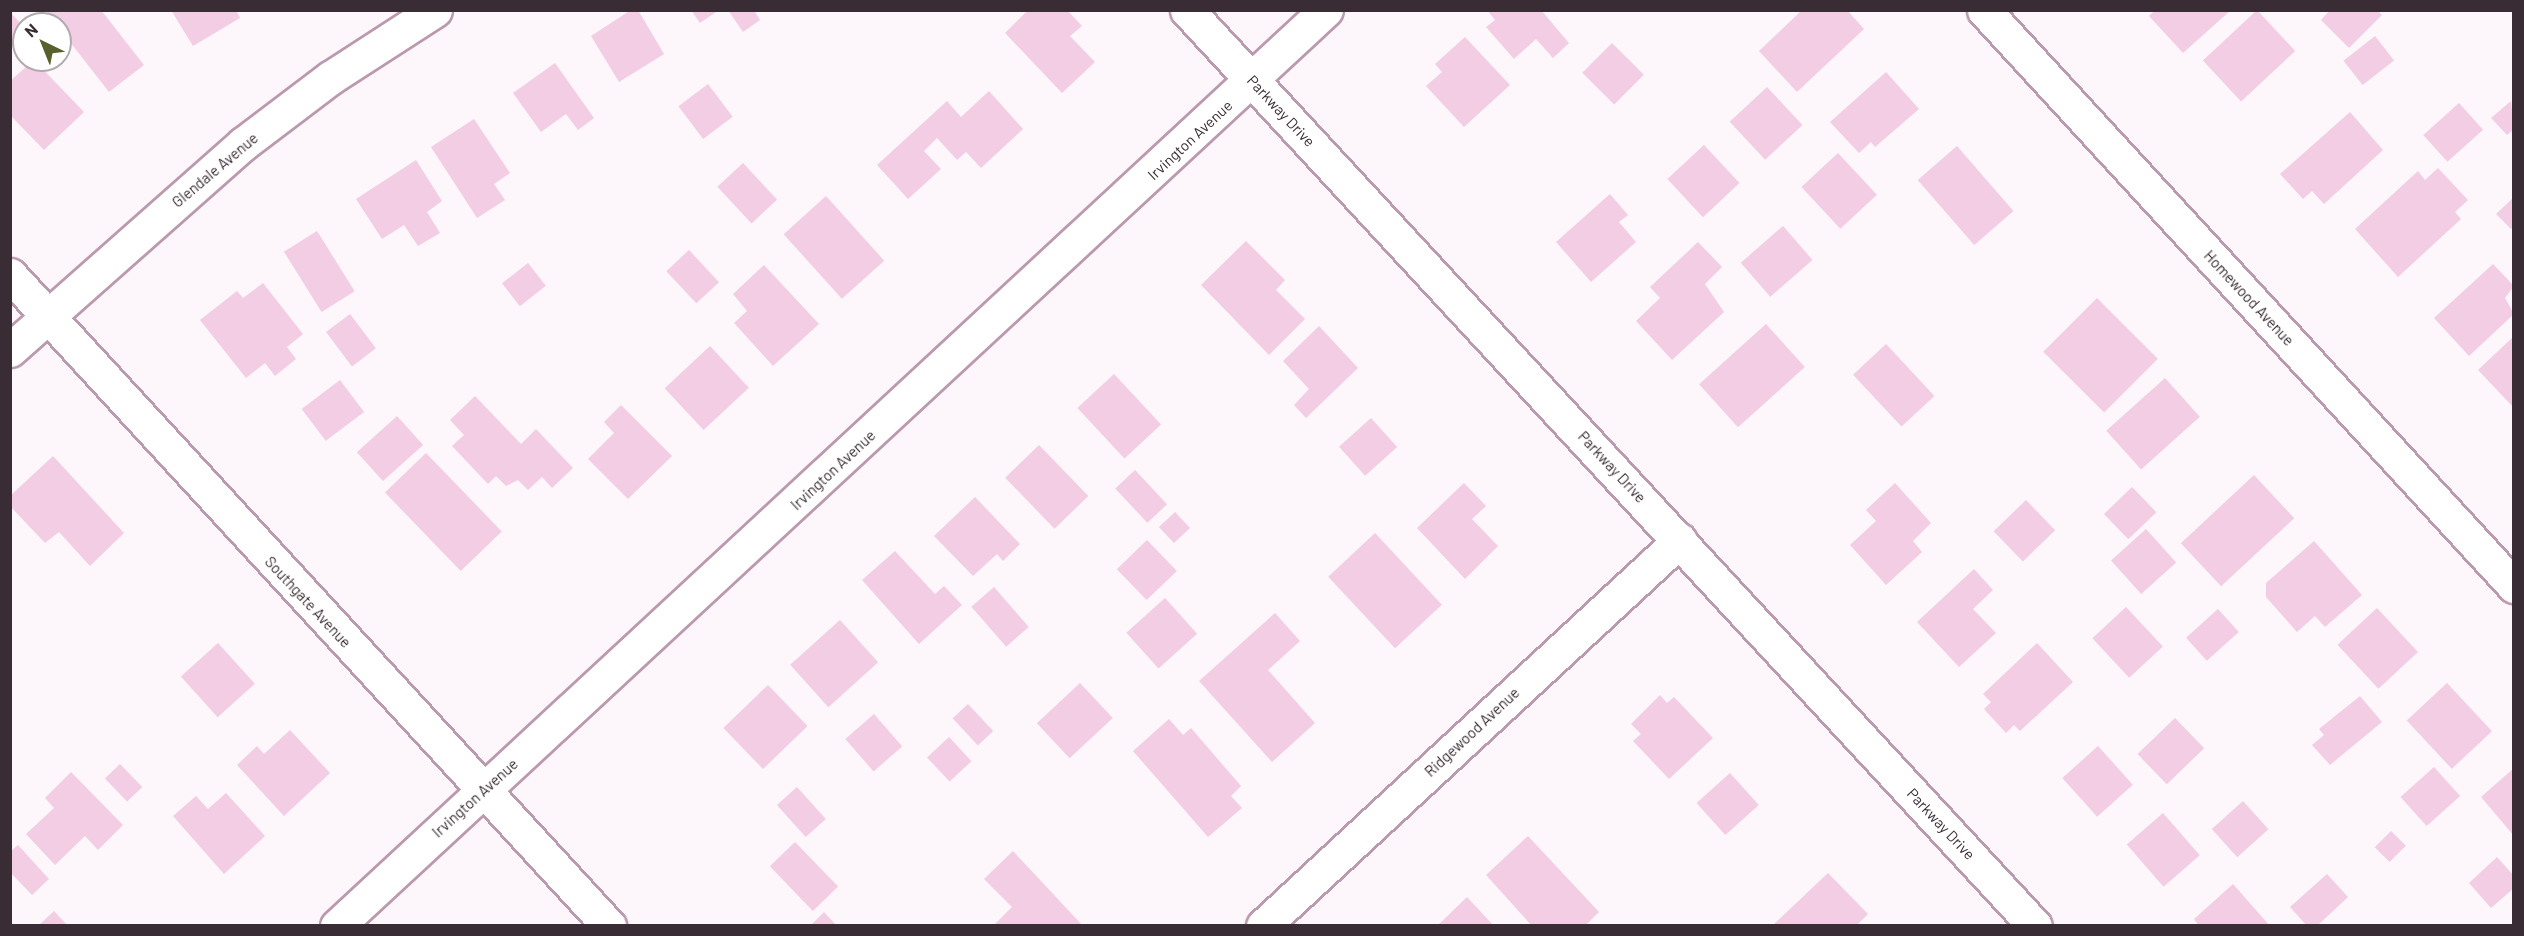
<!DOCTYPE html>
<style>
body{margin:0}
#map{position:relative;width:2524px;height:936px;overflow:hidden;background:#fdf6fa;font-family:Barlow,sans-serif}
div>[style]{position:absolute}
[style*='--x']{left:calc(var(--x)*1px);top:calc(var(--y)*1px);width:calc(var(--w)*1px);rotate:calc(var(--a)*1deg)}
.building>*{inset:0;background:#f2cde4;transform-origin:0 0}
.roads{filter:drop-shadow(2px 0 #bb99ae) drop-shadow(-2px 0 #bb99ae) drop-shadow(0 2px #bb99ae) drop-shadow(0 -2px #bb99ae)}
.minor>*{height:33px;margin:-16.5px;padding:0 16.5px;transform-origin:16.5px;border-radius:16.5px;background:#fff}
span{translate:-50% -50%;white-space:nowrap;text-align:center;line-height:1.15;-webkit-text-stroke:5px #fff;paint-order:stroke}
.street-label{font-size:15px;color:#392c34}
.frame{position:absolute;inset:0;border:12px solid #392c34;pointer-events:none}
.north{position:absolute;left:12px;top:12px;width:60px;height:60px;box-sizing:border-box;background:#fff;border:2px solid #b0abae;border-radius:50%;rotate:317deg;font-size:16px;font-weight:700;line-height:24px;text-align:center;color:#392c34}
.north::after{content:'';display:block;margin:auto;width:21px;height:27px;background:#595f2d;clip-path:polygon(50% 0,100% 100%,50% 72%,0 100%)}
</style>
<div id="map">
<div class="building">
<div style="clip-path:polygon(45px 10px,101px 10px,144px 65px,109px 92px)"></div>
<div style="clip-path:polygon(171px 10px,236px 10px,240px 18px,193px 46px)"></div>
<div style="clip-path:polygon(631px 10px,638px 10px,664px 54px,619px 82px,591px 36px)"></div>
<div style="clip-path:polygon(691px 10px,719px 10px,700px 23px)"></div>
<div style="clip-path:polygon(728px 10px,754px 10px,760px 20px,743px 32px)"></div>
<div style="clip-path:polygon(1028px 10px,1067px 10px,1082px 26px,1070px 36px,1095px 62px,1062px 93px,1005px 33px)"></div>
<div style="clip-path:polygon(1487px 10px,1541px 10px,1569px 43px,1553px 58px,1536px 39px,1514px 59px,1486px 27px,1495px 20px)"></div>
<div style="clip-path:polygon(1802px 10px,1847px 10px,1864px 29px,1797px 92px,1759px 51px)"></div>
<div style="clip-path:polygon(2155px 10px,2231px 10px,2183px 53px,2149px 16px)"></div>
<div style="left:2257px;top:10px;width:56px;height:74px;rotate:47deg"></div>
<div style="clip-path:polygon(2330px 10px,2377px 10px,2382px 15px,2349px 48px,2321px 20px)"></div>
<div style="clip-path:polygon(10px 12px,24px 27px,24px 36px,10px 49px)"></div>
<div style="left:2375px;top:36px;width:31px;height:40px;rotate:52deg"></div>
<div style="clip-path:polygon(1465px 37px,1510px 85px,1464px 127px,1426px 86px,1442px 72px,1435px 64px)"></div>
<div style="left:1612px;top:43px;width:45px;height:42px;rotate:45deg"></div>
<div style="clip-path:polygon(34px 60px,84px 112px,44px 150px,10px 115px,10px 81px)"></div>
<div style="clip-path:polygon(555px 63px,594px 118px,578px 130px,566px 114px,541px 132px,513px 93px)"></div>
<div style="clip-path:polygon(1886px 72px,1919px 109px,1875px 147px,1871px 142px,1859px 153px,1830px 122px)"></div>
<div style="left:708px;top:84px;width:41px;height:37px;rotate:53deg"></div>
<div style="left:1767px;top:87px;width:52px;height:51px;rotate:47deg"></div>
<div style="clip-path:polygon(989px 91px,1023px 129px,981px 168px,966px 152px,957px 160px,937px 138px,924px 151px,941px 169px,908px 199px,877px 165px,947px 101px,961px 117px)"></div>
<div style="clip-path:polygon(2511px 101px,2514px 129px,2507px 135px,2491px 118px)"></div>
<div style="left:2459px;top:103px;width:36px;height:48px;rotate:48deg"></div>
<div style="clip-path:polygon(2350px 112px,2383px 150px,2324px 204px,2312px 191px,2303px 199px,2280px 174px)"></div>
<div style="clip-path:polygon(474px 119px,510px 173px,494px 184px,505px 200px,477px 218px,431px 147px)"></div>
<div style="left:1704px;top:145px;width:52px;height:50px;rotate:47deg"></div>
<div style="left:1957px;top:146px;width:86px;height:52px;rotate:49deg"></div>
<div style="left:1838px;top:153px;width:57px;height:50px;rotate:47deg"></div>
<div style="clip-path:polygon(416px 160px,442px 201px,427px 212px,440px 233px,418px 246px,404px 225px,382px 239px,356px 199px)"></div>
<div style="left:743px;top:163px;width:50px;height:35px;rotate:47deg"></div>
<div style="clip-path:polygon(2438px 168px,2468px 200px,2455px 212px,2461px 219px,2398px 277px,2355px 229px,2418px 171px,2425px 180px)"></div>
<div style="clip-path:polygon(1610px 194px,1628px 215px,1619px 222px,1636px 242px,1591px 282px,1556px 242px)"></div>
<div style="left:826px;top:196px;width:87px;height:57px;rotate:48deg"></div>
<div style="clip-path:polygon(2514px 197px,2514px 227px,2511px 229px,2496px 214px)"></div>
<div style="left:1783px;top:226px;width:45px;height:56px;rotate:49deg"></div>
<div style="left:317px;top:231px;width:71px;height:39px;rotate:58deg"></div>
<div style="clip-path:polygon(1246px 241px,1285px 280px,1276px 290px,1305px 319px,1269px 355px,1201px 285px)"></div>
<div style="clip-path:polygon(1698px 242px,1722px 267px,1705px 284px,1724px 312px,1672px 360px,1636px 321px,1660px 298px,1650px 287px)"></div>
<div style="left:689px;top:250px;width:44px;height:31px;rotate:47deg"></div>
<div style="left:528px;top:263px;width:29px;height:33px;rotate:52deg"></div>
<div style="clip-path:polygon(2493px 264px,2514px 286px,2505px 298px,2514px 314px,2469px 356px,2434px 318px)"></div>
<div style="clip-path:polygon(764px 265px,819px 324px,773px 366px,734px 323px,747px 311px,733px 294px)"></div>
<div style="clip-path:polygon(263px 283px,303px 334px,287px 347px,296px 359px,275px 376px,265px 363px,246px 378px,200px 320px,237px 291px,243px 298px)"></div>
<div style="left:2097px;top:298px;width:86px;height:76px;rotate:45deg"></div>
<div style="left:350px;top:314px;width:43px;height:30px;rotate:53deg"></div>
<div style="left:1766px;top:324px;width:58px;height:90px;rotate:48deg"></div>
<div style="clip-path:polygon(1319px 326px,1358px 368px,1306px 418px,1294px 405px,1309px 389px,1283px 361px)"></div>
<div style="clip-path:polygon(2514px 336px,2514px 408px,2478px 370px)"></div>
<div style="left:1886px;top:344px;width:71px;height:45px;rotate:47deg"></div>
<div style="left:710px;top:346px;width:57px;height:62px;rotate:47deg"></div>
<div style="left:1114px;top:374px;width:69px;height:50px;rotate:47deg"></div>
<div style="left:2165px;top:378px;width:52px;height:79px;rotate:48deg"></div>
<div style="left:340px;top:380px;width:40px;height:48px;rotate:53deg"></div>
<div style="clip-path:polygon(475px 396px,521px 444px,536px 429px,573px 468px,552px 488px,542px 477px,528px 490px,518px 480px,506px 486px,496px 476px,488px 484px,452px 446px,464px 435px,450px 420px)"></div>
<div style="clip-path:polygon(621px 405px,672px 456px,628px 499px,588px 459px,614px 433px,604px 422px)"></div>
<div style="left:397px;top:416px;width:39px;height:54px;rotate:48deg"></div>
<div style="left:1371px;top:418px;width:39px;height:43px;rotate:48deg"></div>
<div style="left:1039px;top:445px;width:71px;height:47px;rotate:46deg"></div>
<div style="left:426px;top:453px;width:109px;height:57px;rotate:46deg"></div>
<div style="clip-path:polygon(53px 456px,124px 533px,90px 566px,59px 532px,45px 543px,10px 506px,10px 496px)"></div>
<div style="left:1135px;top:470px;width:47px;height:27px;rotate:47deg"></div>
<div style="left:2254px;top:475px;width:59px;height:100px;rotate:47deg"></div>
<div style="clip-path:polygon(1464px 483px,1486px 506px,1472px 519px,1498px 546px,1465px 579px,1417px 528px)"></div>
<div style="clip-path:polygon(1895px 483px,1931px 523px,1913px 541px,1922px 552px,1886px 585px,1850px 545px,1876px 521px,1866px 510px)"></div>
<div style="left:2132px;top:487px;width:35px;height:39px;rotate:46deg"></div>
<div style="clip-path:polygon(975px 497px,1020px 544px,1003px 561px,997px 554px,973px 576px,934px 536px)"></div>
<div style="left:2026px;top:500px;width:42px;height:45px;rotate:46deg"></div>
<div style="left:1175px;top:512px;width:22px;height:22px;rotate:47deg"></div>
<div style="left:2146px;top:529px;width:45px;height:47px;rotate:48deg"></div>
<div style="left:1375px;top:533px;width:98px;height:64px;rotate:47deg"></div>
<div style="left:1147px;top:540px;width:43px;height:42px;rotate:46deg"></div>
<div style="clip-path:polygon(2314px 541px,2362px 595px,2325px 627px,2315px 616px,2297px 632px,2266px 597px,2266px 583px)"></div>
<div style="clip-path:polygon(895px 551px,935px 594px,944px 586px,962px 605px,919px 644px,862px 580px)"></div>
<div style="clip-path:polygon(1974px 569px,1993px 590px,1973px 609px,1996px 633px,1959px 667px,1917px 622px)"></div>
<div style="left:994px;top:587px;width:53px;height:30px;rotate:49deg"></div>
<div style="left:1165px;top:598px;width:48px;height:52px;rotate:48deg"></div>
<div style="left:2126px;top:607px;width:54px;height:46px;rotate:47deg"></div>
<div style="left:2377px;top:608px;width:60px;height:54px;rotate:47deg"></div>
<div style="left:2218px;top:609px;width:31px;height:43px;rotate:48deg"></div>
<div style="clip-path:polygon(1275px 613px,1300px 641px,1268px 670px,1315px 723px,1272px 762px,1199px 681px)"></div>
<div style="left:840px;top:620px;width:57px;height:67px;rotate:48deg"></div>
<div style="left:218px;top:643px;width:55px;height:50px;rotate:48deg"></div>
<div style="clip-path:polygon(2037px 643px,2073px 682px,2020px 731px,2014px 725px,2006px 733px,1984px 709px,1991px 702px,1983px 694px)"></div>
<div style="left:1080px;top:683px;width:48px;height:59px;rotate:47deg"></div>
<div style="left:2447px;top:683px;width:66px;height:55px;rotate:47deg"></div>
<div style="left:768px;top:685px;width:57px;height:62px;rotate:46deg"></div>
<div style="clip-path:polygon(1660px 695px,1667px 703px,1674px 697px,1713px 738px,1669px 779px,1633px 741px,1641px 734px,1631px 724px)"></div>
<div style="clip-path:polygon(2360px 696px,2382px 722px,2330px 765px,2312px 745px,2324px 735px,2319px 729px)"></div>
<div style="left:968px;top:704px;width:37px;height:21px;rotate:47deg"></div>
<div style="left:874px;top:714px;width:43px;height:38px;rotate:49deg"></div>
<div style="left:2175px;top:718px;width:42px;height:52px;rotate:46deg"></div>
<div style="clip-path:polygon(1169px 719px,1183px 735px,1191px 728px,1241px 786px,1231px 796px,1242px 808px,1208px 837px,1133px 751px)"></div>
<div style="clip-path:polygon(290px 730px,330px 773px,284px 816px,237px 765px,257px 746px,264px 754px)"></div>
<div style="left:949px;top:737px;width:33px;height:30px;rotate:47deg"></div>
<div style="left:2098px;top:746px;width:52px;height:48px;rotate:48deg"></div>
<div style="left:120px;top:764px;width:32px;height:21px;rotate:46deg"></div>
<div style="left:2434px;top:767px;width:39px;height:45px;rotate:48deg"></div>
<div style="clip-path:polygon(2514px 768px,2514px 836px,2481px 797px)"></div>
<div style="clip-path:polygon(71px 772px,123px 825px,98px 850px,85px 836px,55px 865px,26px 834px,54px 808px,45px 798px)"></div>
<div style="left:1730px;top:773px;width:43px;height:45px;rotate:48deg"></div>
<div style="left:797px;top:787px;width:43px;height:27px;rotate:48deg"></div>
<div style="clip-path:polygon(226px 793px,265px 836px,224px 874px,173px 816px,196px 796px,208px 809px)"></div>
<div style="left:2243px;top:801px;width:38px;height:42px;rotate:48deg"></div>
<div style="left:2163px;top:813px;width:56px;height:48px;rotate:49deg"></div>
<div style="left:2391px;top:831px;width:21px;height:23px;rotate:45deg"></div>
<div style="clip-path:polygon(1528px 836px,1599px 912px,1585px 926px,1532px 926px,1486px 875px)"></div>
<div style="left:795px;top:842px;width:62px;height:35px;rotate:46deg"></div>
<div style="clip-path:polygon(18px 845px,49px 879px,32px 895px,10px 872px,10px 852px)"></div>
<div style="clip-path:polygon(1013px 851px,1083px 926px,993px 926px,1012px 907px,984px 879px)"></div>
<div style="clip-path:polygon(2497px 857px,2514px 876px,2514px 888px,2491px 908px,2469px 883px)"></div>
<div style="clip-path:polygon(1828px 873px,1868px 914px,1856px 926px,1772px 926px)"></div>
<div style="clip-path:polygon(2327px 874px,2348px 897px,2317px 926px,2307px 926px,2290px 907px)"></div>
<div style="clip-path:polygon(2233px 884px,2270px 926px,2199px 926px,2194px 919px)"></div>
<div style="clip-path:polygon(1467px 897px,1494px 926px,1437px 926px)"></div>
<div style="clip-path:polygon(54px 911px,68px 926px,38px 926px)"></div>
<div style="clip-path:polygon(824px 912px,837px 926px,810px 926px)"></div>
</div>
<div class="roads">
<div class="minor">
<div style="--x:1187;--y:10;--w:1248;--a:47.21"></div>
<div style="--x:1984;--y:10;--w:783;--a:47.38"></div>
<div style="--x:10;--y:275;--w:885;--a:47.38"></div>
<div style="--x:10;--y:350;--w:311;--a:-41.5"></div>
<div style="--x:243;--y:144;--w:109;--a:-37.2"></div>
<div style="--x:330;--y:78;--w:125;--a:-32.9"></div>
<div style="--x:337;--y:926;--w:1348;--a:-42.81"></div>
<div style="--x:1263;--y:926;--w:568;--a:-42.79"></div>
</div>
</div>
<div class="street-label">
<span style="left:1281px;top:111px;rotate:47deg">Parkway Drive</span>
<span style="left:1190px;top:140px;rotate:-43deg">Irvington Avenue</span>
<span style="left:215px;top:170px;rotate:-40deg">Glendale Avenue</span>
<span style="left:2249px;top:298px;rotate:47deg">Homewood Avenue</span>
<span style="left:1612px;top:467px;rotate:47deg">Parkway Drive</span>
<span style="left:833px;top:470px;rotate:-43deg">Irvington Avenue</span>
<span style="left:308px;top:602px;rotate:47deg">Southgate Avenue</span>
<span style="left:1472px;top:732px;rotate:-43deg">Ridgewood Avenue</span>
<span style="left:475px;top:798px;rotate:-42deg">Irvington Avenue</span>
<span style="left:1941px;top:824px;rotate:47deg">Parkway Drive</span>
</div>
<div class="frame"></div>
<div class="north">N</div>
</div>
